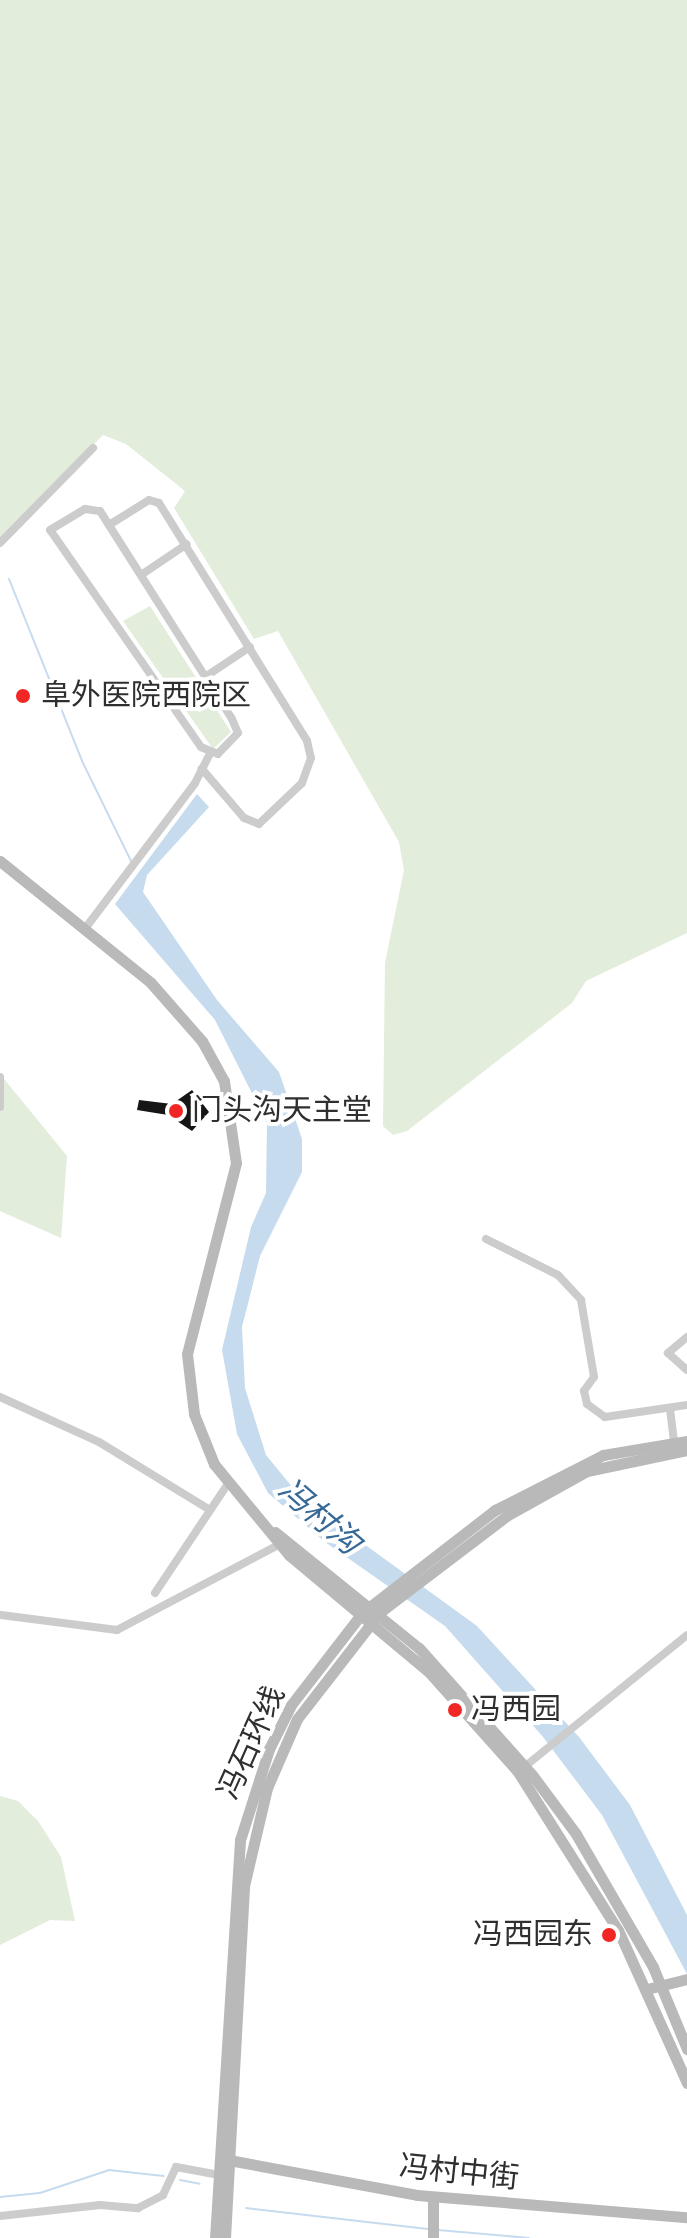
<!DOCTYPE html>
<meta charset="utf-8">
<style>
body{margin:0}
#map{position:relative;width:687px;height:2238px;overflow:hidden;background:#fff;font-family:Signika,"Noto Sans SC",sans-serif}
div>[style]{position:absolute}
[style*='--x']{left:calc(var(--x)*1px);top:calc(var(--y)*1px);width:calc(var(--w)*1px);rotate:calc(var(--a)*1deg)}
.green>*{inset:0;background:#e3eddb}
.water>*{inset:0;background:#c6dbee}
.stream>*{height:2px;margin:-1px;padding:0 1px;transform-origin:1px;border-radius:1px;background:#c6dbee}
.building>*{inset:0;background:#161616}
.street>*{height:8px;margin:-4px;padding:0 4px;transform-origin:4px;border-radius:4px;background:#ccc}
.secondary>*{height:11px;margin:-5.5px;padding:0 5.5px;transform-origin:5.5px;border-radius:5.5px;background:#b9b9b9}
.dots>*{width:22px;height:22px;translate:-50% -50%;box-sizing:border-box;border:4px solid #fff;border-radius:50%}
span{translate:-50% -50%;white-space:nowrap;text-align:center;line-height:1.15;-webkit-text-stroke:8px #fff;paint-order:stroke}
.poi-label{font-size:30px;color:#2f2f2f}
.left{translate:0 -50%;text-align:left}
.right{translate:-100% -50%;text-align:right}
.street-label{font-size:30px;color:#2f2f2f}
.water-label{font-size:32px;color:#376997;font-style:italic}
</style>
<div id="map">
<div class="green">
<div style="clip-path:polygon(0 0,687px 0,687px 933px,586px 981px,572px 1003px,407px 1131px,393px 1135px,383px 1126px,385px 963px,404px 870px,399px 842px,278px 631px,254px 639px,174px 508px,185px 491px,126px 444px,103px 435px,0 540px)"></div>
<div style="clip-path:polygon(150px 606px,231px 732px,213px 749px,123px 621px)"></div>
<div style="clip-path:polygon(0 1074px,67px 1156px,61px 1238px,0 1211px)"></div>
<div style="clip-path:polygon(0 1796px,18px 1801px,38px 1821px,61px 1857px,75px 1921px,50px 1920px,0 1945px)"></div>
</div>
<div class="water">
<div style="clip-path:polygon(197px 794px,209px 807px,147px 875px,143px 892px,217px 1000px,279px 1072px,302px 1139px,302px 1172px,260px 1256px,242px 1327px,245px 1388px,266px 1455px,302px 1499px,477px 1626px,579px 1737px,630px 1805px,687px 1915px,687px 1974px,602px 1815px,543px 1737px,445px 1626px,325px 1542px,268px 1493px,237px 1434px,222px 1350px,251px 1227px,266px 1193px,267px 1123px,215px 1020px,115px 904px)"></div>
</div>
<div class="stream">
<div style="--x:9;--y:579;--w:196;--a:68.1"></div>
<div style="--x:82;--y:761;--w:114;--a:63.9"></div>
<div style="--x:180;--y:2180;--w:20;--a:11"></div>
<div style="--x:0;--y:2197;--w:40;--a:-5.7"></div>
<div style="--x:40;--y:2193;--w:73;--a:-18.4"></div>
<div style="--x:109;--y:2170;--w:55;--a:6.2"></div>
<div style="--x:246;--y:2208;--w:183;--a:6.6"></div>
<div style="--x:438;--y:2230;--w:91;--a:5"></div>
</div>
<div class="building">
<div style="clip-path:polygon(192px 1090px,209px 1112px,192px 1131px,168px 1115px,137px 1110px,139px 1100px,172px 1104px)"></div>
</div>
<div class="street">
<div style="--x:85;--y:509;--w:15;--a:8"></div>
<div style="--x:100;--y:511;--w:246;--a:57.6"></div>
<div style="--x:232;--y:719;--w:15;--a:67"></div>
<div style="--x:238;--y:733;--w:29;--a:134"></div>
<div style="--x:218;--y:754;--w:18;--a:-158"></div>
<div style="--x:201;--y:747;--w:264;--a:-124.8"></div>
<div style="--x:50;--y:530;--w:41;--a:-31"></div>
<div style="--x:109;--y:525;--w:47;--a:-32"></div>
<div style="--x:149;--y:500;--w:10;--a:17"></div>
<div style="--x:159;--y:503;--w:280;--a:58.1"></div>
<div style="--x:307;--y:741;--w:17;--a:77"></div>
<div style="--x:311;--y:758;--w:27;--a:110"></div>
<div style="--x:302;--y:783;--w:59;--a:136.4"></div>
<div style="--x:259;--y:824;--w:16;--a:-158"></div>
<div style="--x:244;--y:818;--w:65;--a:-130.6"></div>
<div style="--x:0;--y:543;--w:133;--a:-45.6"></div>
<div style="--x:141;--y:575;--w:55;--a:-34"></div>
<div style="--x:205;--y:677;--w:54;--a:-33.7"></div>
<div style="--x:84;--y:930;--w:184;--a:-52.9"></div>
<div style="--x:195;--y:783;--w:34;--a:-63"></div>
<div style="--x:0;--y:1077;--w:30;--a:90"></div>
<div style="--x:486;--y:1239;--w:80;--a:26.6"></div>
<div style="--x:558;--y:1275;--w:34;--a:47"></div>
<div style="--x:581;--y:1300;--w:78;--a:80.4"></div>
<div style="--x:594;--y:1377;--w:17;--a:126"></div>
<div style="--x:584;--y:1391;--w:13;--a:77"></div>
<div style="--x:587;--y:1404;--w:22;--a:36"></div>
<div style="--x:605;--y:1417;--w:83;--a:-8.3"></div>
<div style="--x:687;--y:1337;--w:25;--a:140"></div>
<div style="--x:668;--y:1353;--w:25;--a:42"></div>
<div style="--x:0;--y:1397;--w:109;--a:24.4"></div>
<div style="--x:99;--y:1442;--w:130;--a:31.5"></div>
<div style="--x:670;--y:1409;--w:33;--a:83"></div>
<div style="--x:155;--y:1593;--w:130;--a:-56.3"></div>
<div style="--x:1;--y:1615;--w:117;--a:7.4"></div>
<div style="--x:117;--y:1630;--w:184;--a:-27.8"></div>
<div style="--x:523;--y:1768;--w:211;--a:-39"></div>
<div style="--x:0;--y:2216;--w:101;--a:-6.3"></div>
<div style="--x:100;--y:2205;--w:38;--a:5"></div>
<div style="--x:138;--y:2208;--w:28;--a:-27"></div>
<div style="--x:163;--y:2195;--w:31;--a:-65"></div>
<div style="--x:176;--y:2167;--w:44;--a:10.5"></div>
</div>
<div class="secondary">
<div style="--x:0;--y:861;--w:194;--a:38.9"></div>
<div style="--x:151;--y:983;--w:77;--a:48.7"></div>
<div style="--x:202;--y:1041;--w:46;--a:61.2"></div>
<div style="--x:224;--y:1081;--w:83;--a:81.7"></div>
<div style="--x:236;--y:1163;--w:197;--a:104.4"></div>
<div style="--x:187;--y:1354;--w:60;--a:83.3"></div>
<div style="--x:194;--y:1414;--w:54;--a:68.2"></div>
<div style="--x:214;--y:1464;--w:118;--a:50.5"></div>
<div style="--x:289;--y:1555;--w:182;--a:39.9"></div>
<div style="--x:429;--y:1672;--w:134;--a:48.3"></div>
<div style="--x:518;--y:1772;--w:187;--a:57.7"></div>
<div style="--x:618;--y:1930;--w:168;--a:65.7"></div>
<div style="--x:275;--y:1532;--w:185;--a:38.9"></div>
<div style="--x:419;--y:1648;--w:171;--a:48.3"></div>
<div style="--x:533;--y:1776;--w:72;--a:53.4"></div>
<div style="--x:576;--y:1834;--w:154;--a:59.9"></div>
<div style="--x:653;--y:1967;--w:89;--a:67.5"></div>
<div style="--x:647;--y:1989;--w:41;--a:-14"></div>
<div style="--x:229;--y:2160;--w:191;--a:10.5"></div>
<div style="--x:417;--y:2195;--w:271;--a:4.7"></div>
<div style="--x:433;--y:2197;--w:41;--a:90"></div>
<div style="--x:215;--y:2238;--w:399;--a:-86.4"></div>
<div style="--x:240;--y:1840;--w:96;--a:-72.3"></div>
<div style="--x:269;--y:1749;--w:49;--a:-63.4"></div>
<div style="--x:291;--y:1705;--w:118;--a:-52.3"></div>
<div style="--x:363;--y:1612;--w:167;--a:-37.7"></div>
<div style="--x:495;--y:1510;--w:121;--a:-27"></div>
<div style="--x:603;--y:1455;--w:85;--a:-9.5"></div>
<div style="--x:225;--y:2238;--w:353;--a:-86.9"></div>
<div style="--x:244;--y:1886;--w:101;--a:-76.8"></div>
<div style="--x:267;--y:1788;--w:75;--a:-66.5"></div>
<div style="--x:297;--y:1719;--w:135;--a:-52.2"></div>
<div style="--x:380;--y:1612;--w:161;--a:-37.2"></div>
<div style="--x:508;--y:1515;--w:90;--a:-29.1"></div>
<div style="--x:587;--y:1471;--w:102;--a:-11.9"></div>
</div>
<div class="dots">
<div style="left:23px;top:696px;background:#f12725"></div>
<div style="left:176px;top:1111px;background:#f12725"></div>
<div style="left:455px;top:1710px;background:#f12725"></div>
<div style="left:609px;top:1935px;background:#f12725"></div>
</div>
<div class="poi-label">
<span class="left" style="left:41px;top:696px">阜外医院西院区</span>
<span class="left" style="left:192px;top:1111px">门头沟天主堂</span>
<span class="left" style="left:471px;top:1710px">冯西园</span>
<span class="right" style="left:593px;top:1935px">冯西园东</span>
</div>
<div class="street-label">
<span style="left:252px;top:1743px;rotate:-66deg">冯石环线</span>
<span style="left:459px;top:2173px;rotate:6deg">冯村中街</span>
</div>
<div class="water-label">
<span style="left:319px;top:1517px;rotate:41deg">冯村沟</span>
</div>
</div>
